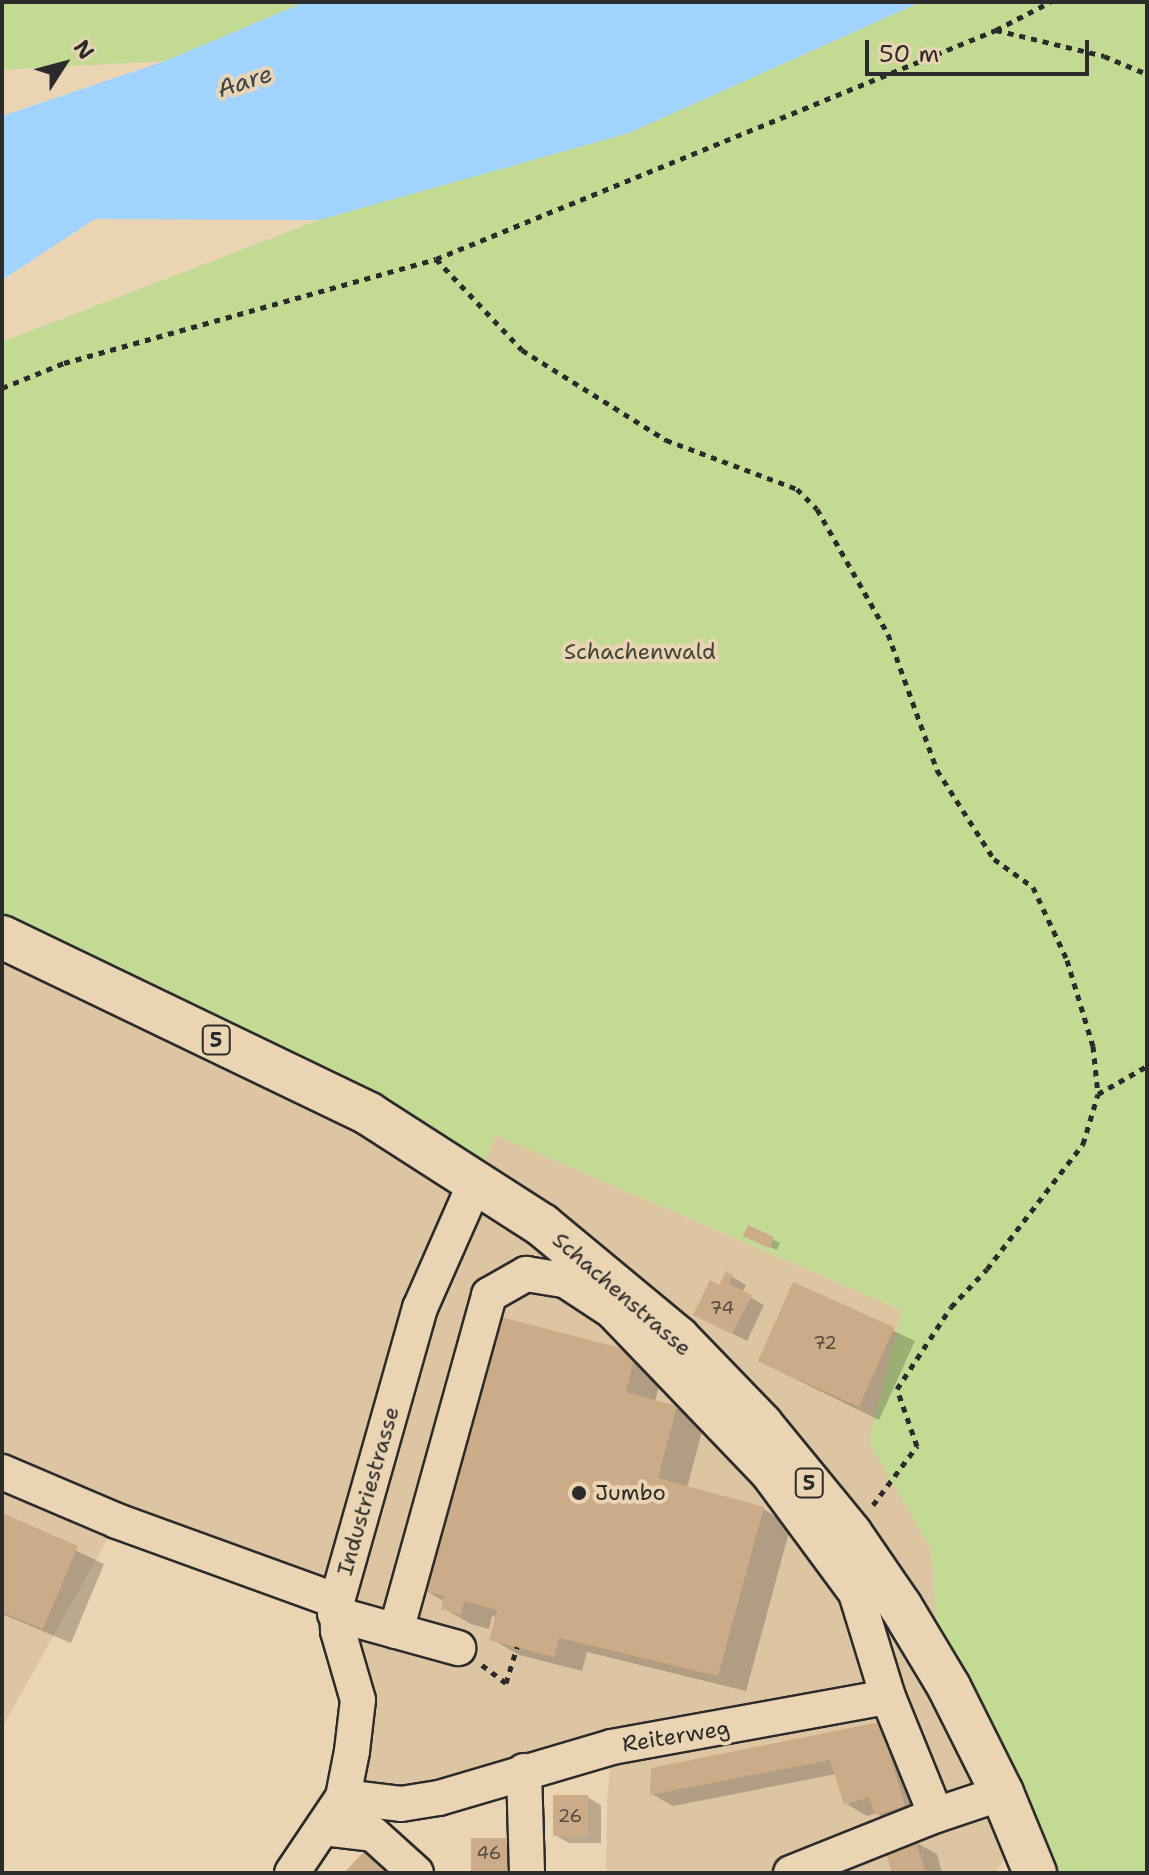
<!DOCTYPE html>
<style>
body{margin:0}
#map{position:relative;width:1149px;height:1875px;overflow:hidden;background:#ead4b3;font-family:"Shantell Sans",sans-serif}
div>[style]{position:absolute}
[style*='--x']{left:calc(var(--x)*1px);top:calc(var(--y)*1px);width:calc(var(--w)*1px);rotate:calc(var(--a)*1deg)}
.built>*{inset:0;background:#ddc5a4}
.green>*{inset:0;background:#c2da91}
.water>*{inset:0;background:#a0d4fe}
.shadow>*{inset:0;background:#0003}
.building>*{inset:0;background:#ccab89;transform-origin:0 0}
.path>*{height:5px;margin-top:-2.5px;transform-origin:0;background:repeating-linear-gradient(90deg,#2b2b2b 0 6px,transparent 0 12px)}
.roads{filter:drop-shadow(2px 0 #2b2b2b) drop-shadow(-2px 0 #2b2b2b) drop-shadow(0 2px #2b2b2b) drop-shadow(0 -2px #2b2b2b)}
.minor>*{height:34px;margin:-17px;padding:0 17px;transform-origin:17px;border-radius:17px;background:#ead4b3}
.major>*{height:42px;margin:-21px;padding:0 21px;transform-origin:21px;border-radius:21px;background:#ead4b3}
.dots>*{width:22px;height:22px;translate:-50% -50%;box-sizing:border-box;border:4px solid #ead4b3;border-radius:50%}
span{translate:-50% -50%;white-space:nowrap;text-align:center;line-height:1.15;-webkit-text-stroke:8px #ead4b3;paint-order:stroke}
.number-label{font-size:18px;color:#534b42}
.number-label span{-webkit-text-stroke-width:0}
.shield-label span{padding:2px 6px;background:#ead4b3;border:2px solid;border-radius:6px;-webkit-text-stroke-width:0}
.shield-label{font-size:20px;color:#2b2b2b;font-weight:700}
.park-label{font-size:22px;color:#42453a}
.street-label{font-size:22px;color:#2b2b2b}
.poi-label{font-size:22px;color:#2b2b2b}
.left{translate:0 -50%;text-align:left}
.water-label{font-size:24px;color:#3d444b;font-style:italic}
.frame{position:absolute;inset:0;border:4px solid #2b2b2b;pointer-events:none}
.north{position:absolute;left:24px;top:24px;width:80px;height:80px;-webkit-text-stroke:6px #ead4b3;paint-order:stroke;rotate:54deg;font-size:22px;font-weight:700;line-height:32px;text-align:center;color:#2b2b2b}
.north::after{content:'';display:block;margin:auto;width:28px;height:36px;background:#2b2b2b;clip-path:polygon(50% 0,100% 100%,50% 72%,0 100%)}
.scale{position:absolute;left:865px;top:40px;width:224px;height:36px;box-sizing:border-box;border:4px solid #2b2b2b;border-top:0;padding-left:10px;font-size:24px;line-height:28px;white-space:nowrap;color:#2b2b2b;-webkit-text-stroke:6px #ead4b3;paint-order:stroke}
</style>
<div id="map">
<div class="built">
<div style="clip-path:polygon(2px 937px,476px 1180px,496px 1135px,903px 1311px,869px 1442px,931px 1549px,938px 1635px,1035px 1815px,995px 1873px,606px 1873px,607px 1801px,612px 1748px,482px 1782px,343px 1797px,352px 1751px,335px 1614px,117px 1522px,2px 1728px)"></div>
</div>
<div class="green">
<div style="clip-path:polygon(2px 2px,305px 2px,165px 61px,2px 70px)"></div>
<div style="clip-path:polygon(921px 2px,1147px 2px,1147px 1873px,1058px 1873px,1035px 1815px,938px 1635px,931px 1549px,869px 1442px,902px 1310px,496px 1135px,476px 1181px,2px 937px,2px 342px,319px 220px,629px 133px)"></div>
</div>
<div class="water">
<div style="clip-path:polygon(305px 2px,921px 2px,629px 133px,319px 220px,95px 219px,2px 280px,2px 116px,165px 61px)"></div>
</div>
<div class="shadow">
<div style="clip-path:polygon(749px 1228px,780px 1243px,777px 1250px,752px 1239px)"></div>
<div style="clip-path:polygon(727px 1274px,746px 1285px,742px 1293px,764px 1305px,747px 1341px,710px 1322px)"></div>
<div style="clip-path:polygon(794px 1284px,915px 1341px,879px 1420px,779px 1371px)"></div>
<div style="clip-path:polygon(635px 1354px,663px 1370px,655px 1402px,677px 1408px,704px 1424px,687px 1488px,763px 1509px,791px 1525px,746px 1691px,587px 1652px,582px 1671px,519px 1655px,492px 1639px,497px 1617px,492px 1616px,489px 1629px,471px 1624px,443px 1608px,445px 1602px,423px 1589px)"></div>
<div style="clip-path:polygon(2px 1515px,104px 1564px,71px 1643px,2px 1614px)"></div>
<div style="clip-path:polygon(880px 1724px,901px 1736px,926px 1817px,898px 1826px,876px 1813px,867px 1816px,845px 1803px,836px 1774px,673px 1806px,652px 1794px)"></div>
<div style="clip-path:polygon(587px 1797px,601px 1805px,601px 1843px,569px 1843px,555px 1835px)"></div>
<div style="clip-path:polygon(507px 1840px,535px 1856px,535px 1873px,473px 1873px)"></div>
<div style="clip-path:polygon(915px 1842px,937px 1854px,942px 1873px,894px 1873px)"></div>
</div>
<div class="building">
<div style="left:748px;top:1225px;width:29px;height:12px;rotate:25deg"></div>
<div style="clip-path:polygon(726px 1271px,733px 1275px,729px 1284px,752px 1295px,732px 1334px,693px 1315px,710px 1280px,719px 1285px)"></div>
<div style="left:793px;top:1282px;width:111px;height:87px;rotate:24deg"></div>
<div style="clip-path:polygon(494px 1315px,636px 1352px,626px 1392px,677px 1406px,658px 1478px,764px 1507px,718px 1676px,559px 1638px,554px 1657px,489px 1640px,497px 1610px,464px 1601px,461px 1615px,441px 1609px,444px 1596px,420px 1590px)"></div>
<div style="clip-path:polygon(2px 1513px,78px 1546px,43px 1629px,2px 1612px)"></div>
<div style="clip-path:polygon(880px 1722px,905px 1806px,875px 1815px,869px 1797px,844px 1805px,830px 1760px,650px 1795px,651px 1768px)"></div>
<div style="left:553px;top:1795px;width:35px;height:41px"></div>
<div style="left:471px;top:1838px;width:36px;height:35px"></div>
<div style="clip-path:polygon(915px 1840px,926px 1873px,892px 1873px,885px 1849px)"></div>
<div style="clip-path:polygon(373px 1842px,400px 1873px,344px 1873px)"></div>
</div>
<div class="path">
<div style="--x:996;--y:30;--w:111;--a:13.5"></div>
<div style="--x:1104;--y:56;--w:47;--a:22.7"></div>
<div style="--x:436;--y:259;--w:125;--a:46.6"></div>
<div style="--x:522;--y:350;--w:170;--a:32"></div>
<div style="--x:666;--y:440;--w:140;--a:20.5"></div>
<div style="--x:797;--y:489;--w:28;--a:45"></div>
<div style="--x:817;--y:509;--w:144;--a:60.4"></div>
<div style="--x:888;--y:634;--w:145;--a:70.2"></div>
<div style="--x:937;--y:770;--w:106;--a:57.4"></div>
<div style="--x:994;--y:859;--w:48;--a:35.7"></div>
<div style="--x:1033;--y:887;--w:81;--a:65"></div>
<div style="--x:1067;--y:960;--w:90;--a:73.2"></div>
<div style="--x:1093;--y:1046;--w:48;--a:84.1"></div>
<div style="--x:1098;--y:1094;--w:56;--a:-29.7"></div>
<div style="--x:2;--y:388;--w:67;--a:-22"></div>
<div style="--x:64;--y:363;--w:386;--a:-15.6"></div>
<div style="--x:436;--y:259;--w:605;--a:-22.24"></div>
<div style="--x:996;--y:30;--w:61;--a:-27.4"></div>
<div style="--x:873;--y:1505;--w:74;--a:-53.3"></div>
<div style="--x:917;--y:1446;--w:60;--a:-109.3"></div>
<div style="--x:897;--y:1389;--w:98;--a:-56.6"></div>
<div style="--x:951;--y:1307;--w:52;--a:-46.5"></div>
<div style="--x:987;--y:1269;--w:158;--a:-52.5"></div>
<div style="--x:1083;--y:1144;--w:52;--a:-73.3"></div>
<div style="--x:482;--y:1665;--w:30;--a:37"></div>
<div style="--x:506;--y:1683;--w:38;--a:-73"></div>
</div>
<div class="roads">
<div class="minor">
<div style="--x:2;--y:1472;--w:125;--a:23.1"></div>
<div style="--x:117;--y:1521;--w:234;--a:20"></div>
<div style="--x:337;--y:1601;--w:305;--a:-74.2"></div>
<div style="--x:420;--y:1308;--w:139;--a:-66.2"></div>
<div style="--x:335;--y:1614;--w:128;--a:15.5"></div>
<div style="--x:396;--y:1631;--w:349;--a:-74.5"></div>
<div style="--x:489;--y:1295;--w:43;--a:-29.6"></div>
<div style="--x:526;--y:1274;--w:39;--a:9"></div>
<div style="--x:565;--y:1280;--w:56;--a:33.4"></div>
<div style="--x:612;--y:1311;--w:227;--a:46.2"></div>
<div style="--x:769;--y:1475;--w:147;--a:53.6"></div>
<div style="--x:856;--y:1593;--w:109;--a:72.9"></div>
<div style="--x:524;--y:1771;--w:102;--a:88.3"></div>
<div style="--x:343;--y:1797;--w:58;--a:6.9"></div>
<div style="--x:401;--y:1804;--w:38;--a:-9"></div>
<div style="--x:439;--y:1798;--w:180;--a:-16.4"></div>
<div style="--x:612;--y:1747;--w:280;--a:-10.3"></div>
<div style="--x:888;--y:1697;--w:127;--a:67.9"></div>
<div style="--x:936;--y:1815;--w:70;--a:-18.4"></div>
<div style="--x:323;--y:1828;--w:50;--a:6.8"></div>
<div style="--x:373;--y:1834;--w:58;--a:42.2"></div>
<div style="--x:292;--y:1873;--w:92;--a:-56.1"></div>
<div style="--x:343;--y:1797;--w:47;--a:-78.9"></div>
<div style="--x:352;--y:1751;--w:51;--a:-83.3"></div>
<div style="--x:358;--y:1700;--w:72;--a:-106.2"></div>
<div style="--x:338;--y:1631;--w:30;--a:-92"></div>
<div style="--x:791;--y:1873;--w:156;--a:-21.8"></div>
</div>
<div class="major">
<div style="--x:2;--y:937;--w:407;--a:25.7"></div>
<div style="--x:369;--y:1114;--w:206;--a:32.7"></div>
<div style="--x:542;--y:1225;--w:177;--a:39.7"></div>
<div style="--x:678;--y:1338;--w:120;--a:46"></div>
<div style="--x:761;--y:1424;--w:142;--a:50.7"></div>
<div style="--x:851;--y:1534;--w:88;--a:55.6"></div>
<div style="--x:901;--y:1607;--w:93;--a:59"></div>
<div style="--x:949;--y:1687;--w:119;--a:63.4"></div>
<div style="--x:1002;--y:1793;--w:87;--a:67.6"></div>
</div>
</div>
<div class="dots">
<div style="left:579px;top:1493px;background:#2b2b2b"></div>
</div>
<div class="number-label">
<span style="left:722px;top:1308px">74</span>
<span style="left:825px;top:1343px">72</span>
<span style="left:570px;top:1816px">26</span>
<span style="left:489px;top:1853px">46</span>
</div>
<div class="shield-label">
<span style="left:216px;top:1040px">5</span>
<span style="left:809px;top:1483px">5</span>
</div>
<div class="park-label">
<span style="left:640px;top:652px">Schachenwald</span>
</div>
<div class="street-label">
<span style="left:622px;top:1294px;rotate:41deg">Schachenstrasse</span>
<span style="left:368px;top:1491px;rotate:-74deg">Industriestrasse</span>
<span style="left:676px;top:1736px;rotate:-9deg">Reiterweg</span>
</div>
<div class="poi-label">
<span class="left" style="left:595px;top:1493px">Jumbo</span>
</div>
<div class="water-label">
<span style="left:245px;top:82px;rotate:-18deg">Aare</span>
</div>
<div class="frame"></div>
<div class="north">N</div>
<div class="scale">50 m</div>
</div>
